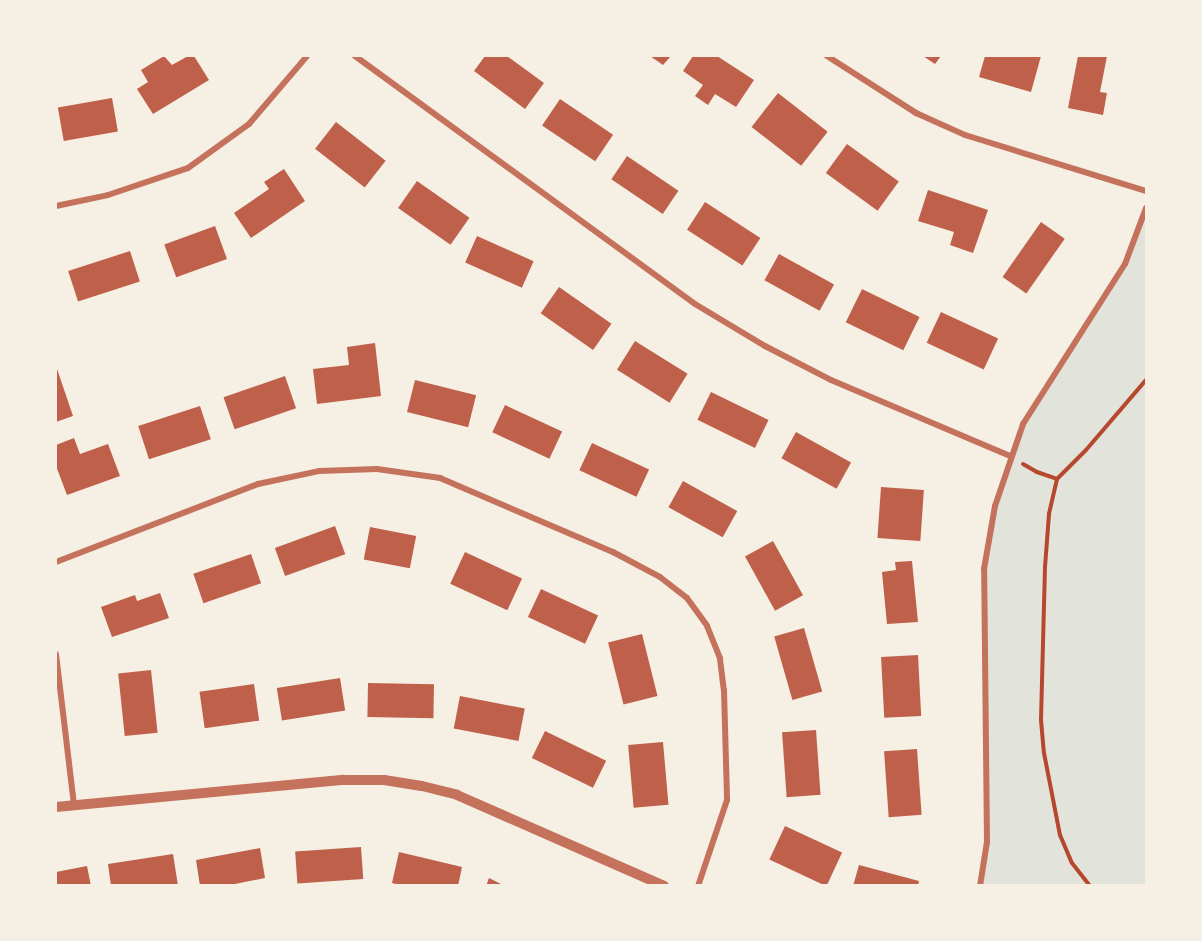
<!DOCTYPE html>
<style>
body{margin:0}
#map{position:relative;width:1202px;height:941px;overflow:hidden;background:#f6efe4;font-family:Helvetica,sans-serif}
div>[style]{position:absolute}
[style*='--x']{left:calc(var(--x)*1px);top:calc(var(--y)*1px);width:calc(var(--w)*1px);rotate:calc(var(--a)*1deg)}
.green>*{inset:0;background:#e2e4dc}
.building>*{inset:0;background:#bf614a;transform-origin:0 0}
.path>*{height:4px;margin:-2px;padding:0 2px;transform-origin:2px;border-radius:2px;background:#b5482f}
.minor>*{height:6px;margin:-3px;padding:0 3px;transform-origin:3px;border-radius:3px;background:#c5725c}
.tertiary>*{height:10px;margin:-5px;padding:0 5px;transform-origin:5px;border-radius:5px;background:#c5725c}
span{translate:-50% -50%;white-space:nowrap;text-align:center;line-height:1.15;-webkit-text-stroke:4.5px #f6efe4;paint-order:stroke}
.frame{position:absolute;inset:0;border:57px solid #f6efe4;pointer-events:none}
</style>
<div id="map">
<div class="green">
<div style="clip-path:polygon(1146px 208px,1146px 885px,980px 886px,987px 842px,984px 569px,995px 506px,1023px 424px,1125px 264px)"></div>
</div>
<div class="building">
<div style="clip-path:polygon(164px 56px,172px 65px,188px 56px,194px 56px,209px 80px,153px 114px,137px 89px,148px 82px,141px 70px)"></div>
<div style="clip-path:polygon(485px 56px,507px 56px,544px 83px,525px 109px,474px 71px)"></div>
<div style="clip-path:polygon(650px 56px,671px 56px,663px 65px)"></div>
<div style="clip-path:polygon(693px 56px,717px 56px,754px 80px,736px 107px,715px 94px,708px 105px,695px 96px,703px 85px,683px 71px)"></div>
<div style="clip-path:polygon(923px 56px,941px 56px,935px 64px)"></div>
<div style="clip-path:polygon(985px 56px,1041px 56px,1031px 92px,979px 77px)"></div>
<div style="clip-path:polygon(1078px 56px,1107px 56px,1100px 92px,1107px 93px,1103px 115px,1068px 108px)"></div>
<div style="left:778px;top:93px;width:63px;height:43px;rotate:38deg"></div>
<div style="left:112px;top:98px;width:34px;height:55px;rotate:80deg"></div>
<div style="left:560px;top:99px;width:64px;height:32px;rotate:34deg"></div>
<div style="left:336px;top:122px;width:63px;height:34px;rotate:38deg"></div>
<div style="left:847px;top:144px;width:64px;height:36px;rotate:36deg"></div>
<div style="left:627px;top:156px;width:62px;height:28px;rotate:34deg"></div>
<div style="clip-path:polygon(284px 169px,305px 201px,251px 238px,234px 213px,269px 189px,264px 182px)"></div>
<div style="left:417px;top:181px;width:64px;height:33px;rotate:35deg"></div>
<div style="clip-path:polygon(928px 190px,988px 210px,973px 253px,950px 245px,954px 232px,918px 221px)"></div>
<div style="left:705px;top:202px;width:66px;height:33px;rotate:33deg"></div>
<div style="left:1041px;top:222px;width:29px;height:67px;rotate:35deg"></div>
<div style="left:215px;top:226px;width:35px;height:54px;rotate:70deg"></div>
<div style="left:477px;top:236px;width:62px;height:29px;rotate:24deg"></div>
<div style="left:130px;top:251px;width:32px;height:65px;rotate:72deg"></div>
<div style="left:779px;top:254px;width:63px;height:30px;rotate:29deg"></div>
<div style="left:559px;top:287px;width:64px;height:32px;rotate:35deg"></div>
<div style="left:862px;top:289px;width:64px;height:37px;rotate:26deg"></div>
<div style="left:941px;top:312px;width:63px;height:34px;rotate:25deg"></div>
<div style="left:635px;top:341px;width:62px;height:34px;rotate:32deg"></div>
<div style="clip-path:polygon(375px 343px,381px 396px,317px 404px,313px 369px,349px 365px,347px 347px)"></div>
<div style="clip-path:polygon(56px 366px,73px 416px,56px 422px)"></div>
<div style="left:285px;top:376px;width:34px;height:65px;rotate:71deg"></div>
<div style="left:415px;top:380px;width:63px;height:33px;rotate:14deg"></div>
<div style="left:711px;top:392px;width:64px;height:31px;rotate:26deg"></div>
<div style="left:505px;top:405px;width:63px;height:30px;rotate:25deg"></div>
<div style="left:200px;top:406px;width:35px;height:65px;rotate:72deg"></div>
<div style="left:796px;top:432px;width:63px;height:30px;rotate:29deg"></div>
<div style="clip-path:polygon(74px 438px,80px 454px,108px 444px,120px 476px,67px 495px,56px 466px,56px 445px)"></div>
<div style="left:592px;top:443px;width:63px;height:30px;rotate:25deg"></div>
<div style="left:683px;top:481px;width:62px;height:30px;rotate:29deg"></div>
<div style="left:881px;top:487px;width:43px;height:51px;rotate:4deg"></div>
<div style="left:335px;top:526px;width:30px;height:64px;rotate:70deg"></div>
<div style="left:370px;top:527px;width:47px;height:33px;rotate:11deg"></div>
<div style="left:773px;top:541px;width:62px;height:32px;rotate:61deg"></div>
<div style="left:465px;top:552px;width:63px;height:35px;rotate:25deg"></div>
<div style="left:251px;top:554px;width:31px;height:61px;rotate:71deg"></div>
<div style="clip-path:polygon(912px 561px,918px 622px,887px 624px,882px 572px,896px 570px,895px 562px)"></div>
<div style="left:541px;top:589px;width:63px;height:31px;rotate:25deg"></div>
<div style="clip-path:polygon(160px 593px,169px 618px,112px 637px,101px 607px,135px 595px,137px 601px)"></div>
<div style="left:804px;top:628px;width:66px;height:31px;rotate:74deg"></div>
<div style="left:642px;top:634px;width:64px;height:35px;rotate:76deg"></div>
<div style="left:918px;top:655px;width:61px;height:37px;rotate:87deg"></div>
<div style="left:151px;top:670px;width:63px;height:33px;rotate:84deg"></div>
<div style="left:340px;top:678px;width:33px;height:64px;rotate:81deg"></div>
<div style="left:368px;top:683px;width:66px;height:34px;rotate:1deg"></div>
<div style="left:254px;top:684px;width:37px;height:55px;rotate:82deg"></div>
<div style="left:460px;top:696px;width:66px;height:33px;rotate:11deg"></div>
<div style="left:816px;top:730px;width:65px;height:34px;rotate:86deg"></div>
<div style="left:545px;top:731px;width:68px;height:30px;rotate:26deg"></div>
<div style="left:663px;top:742px;width:63px;height:35px;rotate:85deg"></div>
<div style="left:917px;top:749px;width:66px;height:33px;rotate:86deg"></div>
<div style="left:785px;top:826px;width:63px;height:37px;rotate:25deg"></div>
<div style="left:361px;top:847px;width:32px;height:66px;rotate:86deg"></div>
<div style="clip-path:polygon(260px 848px,265px 878px,225px 886px,200px 886px,196px 860px)"></div>
<div style="clip-path:polygon(399px 852px,462px 867px,458px 886px,404px 886px,392px 883px)"></div>
<div style="clip-path:polygon(173px 854px,178px 886px,111px 886px,108px 864px)"></div>
<div style="clip-path:polygon(859px 865px,919px 881px,918px 886px,853px 886px)"></div>
<div style="clip-path:polygon(87px 866px,91px 886px,56px 886px,56px 872px)"></div>
<div style="clip-path:polygon(489px 878px,505px 886px,486px 886px)"></div>
</div>
<div class="path">
<div style="--x:1023;--y:464;--w:16;--a:30"></div>
<div style="--x:1037;--y:472;--w:21;--a:19"></div>
<div style="--x:1057;--y:479;--w:41;--a:-45"></div>
<div style="--x:1086;--y:450;--w:92;--a:-49.4"></div>
<div style="--x:1057;--y:479;--w:36;--a:103"></div>
<div style="--x:1049;--y:514;--w:53;--a:94.3"></div>
<div style="--x:1045;--y:567;--w:153;--a:91.5"></div>
<div style="--x:1041;--y:720;--w:33;--a:85"></div>
<div style="--x:1044;--y:753;--w:84;--a:79"></div>
<div style="--x:1060;--y:835;--w:30;--a:67"></div>
<div style="--x:1072;--y:863;--w:29;--a:52"></div>
</div>
<div class="minor">
<div style="--x:355;--y:56;--w:421;--a:36.1"></div>
<div style="--x:695;--y:304;--w:82;--a:31"></div>
<div style="--x:765;--y:346;--w:74;--a:27.3"></div>
<div style="--x:831;--y:380;--w:194;--a:23"></div>
<div style="--x:827;--y:56;--w:106;--a:32.6"></div>
<div style="--x:916;--y:113;--w:54;--a:24.2"></div>
<div style="--x:965;--y:135;--w:189;--a:17.2"></div>
<div style="--x:56;--y:206;--w:53;--a:-11.9"></div>
<div style="--x:108;--y:195;--w:84;--a:-18.6"></div>
<div style="--x:188;--y:168;--w:75;--a:-35.8"></div>
<div style="--x:249;--y:124;--w:89;--a:-49.5"></div>
<div style="--x:56;--y:562;--w:217;--a:-21.1"></div>
<div style="--x:258;--y:484;--w:62;--a:-12"></div>
<div style="--x:319;--y:471;--w:58;--a:-2"></div>
<div style="--x:377;--y:469;--w:64;--a:8.1"></div>
<div style="--x:440;--y:478;--w:188;--a:23.2"></div>
<div style="--x:613;--y:552;--w:53;--a:28"></div>
<div style="--x:660;--y:577;--w:34;--a:38"></div>
<div style="--x:687;--y:598;--w:34;--a:54"></div>
<div style="--x:707;--y:626;--w:35;--a:68"></div>
<div style="--x:720;--y:659;--w:31;--a:83"></div>
<div style="--x:724;--y:690;--w:110;--a:88.4"></div>
<div style="--x:727;--y:800;--w:91;--a:108.6"></div>
<div style="--x:56;--y:654;--w:152;--a:83.2"></div>
<div style="--x:980;--y:886;--w:45;--a:-81"></div>
<div style="--x:987;--y:842;--w:273;--a:-90.6"></div>
<div style="--x:984;--y:569;--w:64;--a:-80.1"></div>
<div style="--x:995;--y:506;--w:87;--a:-71.1"></div>
<div style="--x:1023;--y:424;--w:190;--a:-57.5"></div>
<div style="--x:1125;--y:264;--w:60;--a:-69.4"></div>
</div>
<div class="tertiary">
<div style="--x:56;--y:807;--w:289;--a:-5.4"></div>
<div style="--x:344;--y:780;--w:40;--a:0"></div>
<div style="--x:384;--y:780;--w:38;--a:9"></div>
<div style="--x:422;--y:786;--w:36;--a:14"></div>
<div style="--x:457;--y:795;--w:226;--a:23.7"></div>
</div>
<div class="frame"></div>
</div>
